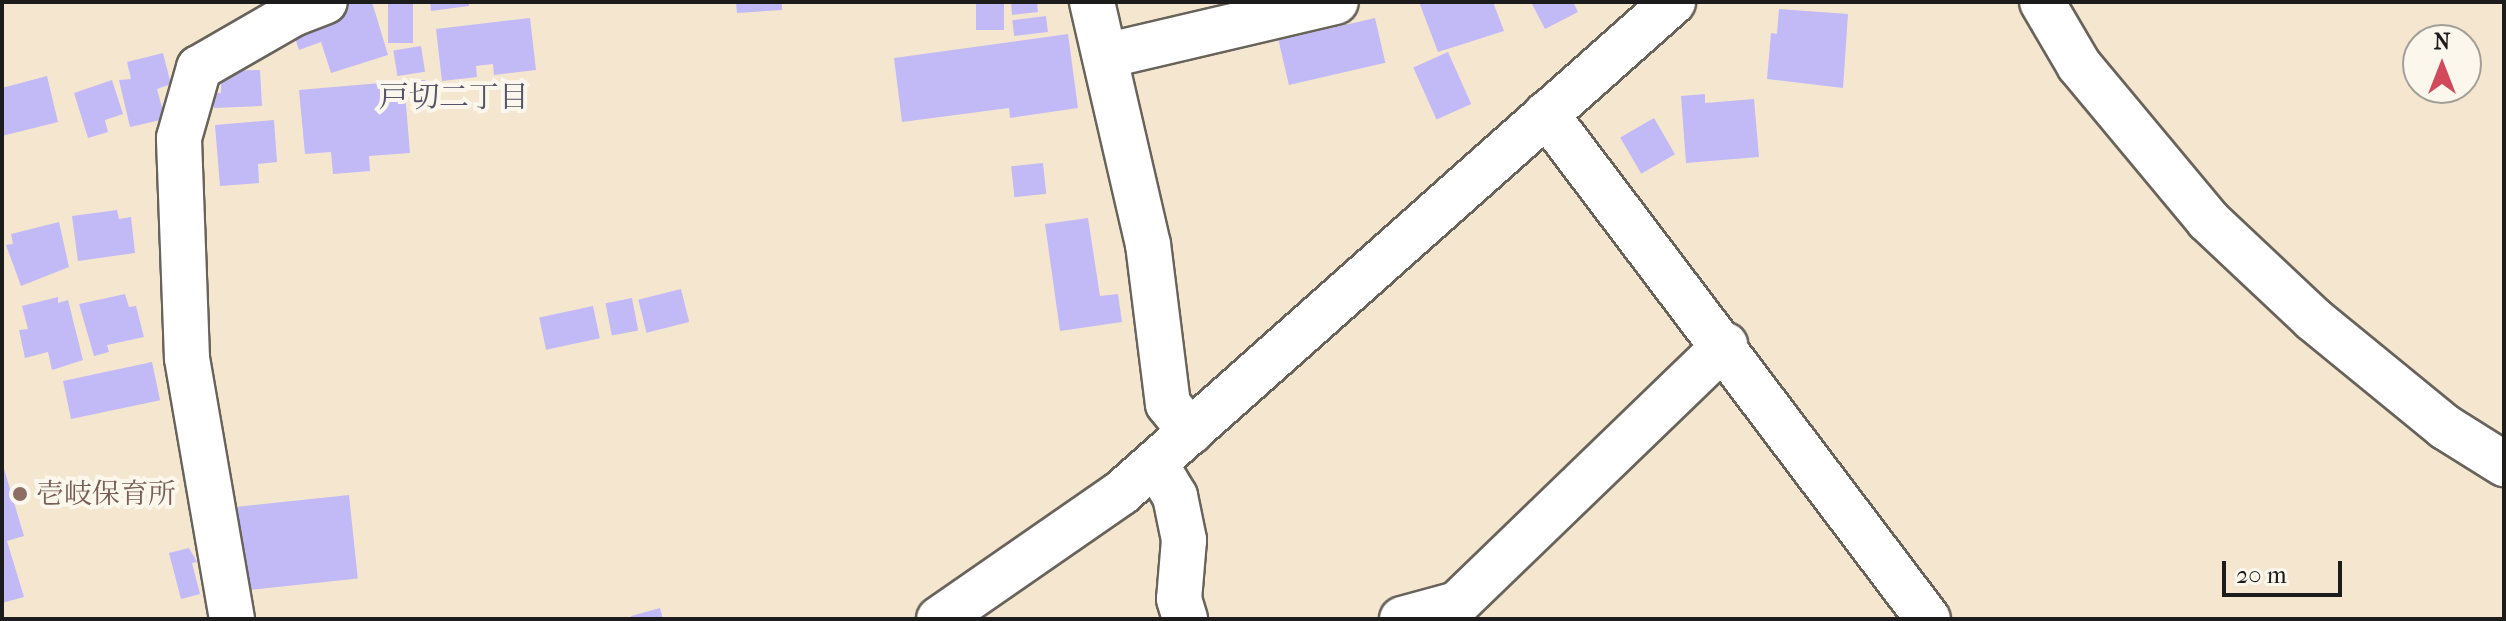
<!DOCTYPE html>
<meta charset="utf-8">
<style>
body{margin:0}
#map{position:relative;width:2506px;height:621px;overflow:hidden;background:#f5e7cf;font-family:"IM FELL French Canon","Noto Serif JP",serif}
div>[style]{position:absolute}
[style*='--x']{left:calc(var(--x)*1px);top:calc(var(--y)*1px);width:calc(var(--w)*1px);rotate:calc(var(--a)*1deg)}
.building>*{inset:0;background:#c2b9f7;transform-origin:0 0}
.roads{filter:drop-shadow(2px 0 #68635b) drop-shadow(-2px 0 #68635b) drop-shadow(0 2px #68635b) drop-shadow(0 -2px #68635b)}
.minor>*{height:44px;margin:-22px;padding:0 22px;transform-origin:22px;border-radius:22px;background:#fff}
.dots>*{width:22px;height:22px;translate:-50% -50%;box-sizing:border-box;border:4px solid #fbf7ec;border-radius:50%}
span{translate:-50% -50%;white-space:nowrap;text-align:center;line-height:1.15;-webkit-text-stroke:8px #fbf7ec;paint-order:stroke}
.education-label{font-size:28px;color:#785e54}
.left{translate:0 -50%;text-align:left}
.neighbourhood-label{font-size:30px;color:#565369}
.frame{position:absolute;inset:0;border:4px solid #1c1c1c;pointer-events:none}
.north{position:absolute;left:2402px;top:24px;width:80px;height:80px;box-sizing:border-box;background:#fbf7ec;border:2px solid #a29f99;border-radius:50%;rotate:0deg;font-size:22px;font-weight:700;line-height:32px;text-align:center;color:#1c1c1c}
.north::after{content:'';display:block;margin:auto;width:28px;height:36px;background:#d1495b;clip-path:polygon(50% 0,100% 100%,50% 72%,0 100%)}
.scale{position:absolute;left:2222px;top:561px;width:120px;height:36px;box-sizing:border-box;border:4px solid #1c1c1c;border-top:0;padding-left:10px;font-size:24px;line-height:28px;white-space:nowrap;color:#1c1c1c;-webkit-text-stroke:6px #fbf7ec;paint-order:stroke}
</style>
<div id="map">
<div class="building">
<div style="clip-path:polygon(348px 2px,372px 2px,388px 55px,331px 73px,321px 42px,299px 50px,289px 20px)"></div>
<div style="left:388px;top:2px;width:25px;height:41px"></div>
<div style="clip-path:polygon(430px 2px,469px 2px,469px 6px,431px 11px)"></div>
<div style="clip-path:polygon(736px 2px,782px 2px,782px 10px,737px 13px)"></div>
<div style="left:976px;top:2px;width:28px;height:28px"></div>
<div style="clip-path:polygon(1011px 2px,1037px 2px,1038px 12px,1012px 15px)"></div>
<div style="clip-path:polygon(1419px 2px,1493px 2px,1504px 31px,1438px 52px)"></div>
<div style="clip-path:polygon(1531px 2px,1573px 2px,1578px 12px,1545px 29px)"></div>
<div style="clip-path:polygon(1779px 9px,1848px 14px,1843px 88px,1767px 79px,1771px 33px,1777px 34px)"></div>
<div style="left:1046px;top:16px;width:16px;height:34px;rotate:83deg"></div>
<div style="clip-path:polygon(530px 18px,536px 70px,494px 75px,493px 64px,476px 66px,477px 77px,442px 81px,436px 29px)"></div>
<div style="left:1375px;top:18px;width:46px;height:99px;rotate:77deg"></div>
<div style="clip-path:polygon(1068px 34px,1078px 108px,1010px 118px,1009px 108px,902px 122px,894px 58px)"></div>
<div style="left:421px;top:46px;width:26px;height:28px;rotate:81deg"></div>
<div style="left:1448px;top:52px;width:57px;height:38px;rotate:66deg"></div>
<div style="clip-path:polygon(163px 53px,171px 84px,157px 89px,165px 119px,130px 127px,119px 80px,131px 79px,127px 62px)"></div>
<div style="clip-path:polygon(260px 70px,262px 106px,214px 108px,214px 93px,221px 93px,221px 71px)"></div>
<div style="clip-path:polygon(47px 76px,58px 122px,2px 136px,2px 88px)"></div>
<div style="clip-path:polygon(112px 80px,123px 114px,105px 120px,108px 132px,88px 138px,74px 93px)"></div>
<div style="left:425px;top:80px;width:16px;height:12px;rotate:86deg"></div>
<div style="clip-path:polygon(404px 81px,410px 153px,369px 156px,370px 171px,333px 174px,331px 152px,305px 154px,299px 90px)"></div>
<div style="clip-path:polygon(1705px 94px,1705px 103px,1754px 99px,1759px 157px,1686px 163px,1681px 96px)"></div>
<div style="left:1654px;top:118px;width:42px;height:39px;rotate:60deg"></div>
<div style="clip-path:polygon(274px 120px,277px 162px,258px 164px,259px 183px,220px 186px,215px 125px)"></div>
<div style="left:1043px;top:163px;width:31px;height:32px;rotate:84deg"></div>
<div style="clip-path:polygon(117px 210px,119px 219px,131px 217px,135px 253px,78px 261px,72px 216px)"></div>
<div style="clip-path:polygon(1088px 218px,1100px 296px,1118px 294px,1122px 322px,1060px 331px,1045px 224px)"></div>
<div style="clip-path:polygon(59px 222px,69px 267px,21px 286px,6px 245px,13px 244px,11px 234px)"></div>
<div style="left:681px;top:289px;width:34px;height:44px;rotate:76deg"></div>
<div style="clip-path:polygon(125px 294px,129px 307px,136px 306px,144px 337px,107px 345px,109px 352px,94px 356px,79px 304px)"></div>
<div style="clip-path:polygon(58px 297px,58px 303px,68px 300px,83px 360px,52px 370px,48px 352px,25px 358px,19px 330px,28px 329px,22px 306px)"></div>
<div style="left:632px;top:298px;width:33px;height:27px;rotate:79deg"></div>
<div style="left:593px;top:306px;width:33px;height:55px;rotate:78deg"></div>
<div style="left:152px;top:362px;width:39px;height:91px;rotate:78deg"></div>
<div style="clip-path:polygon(2px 462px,24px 536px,7px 541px,24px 597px,2px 603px)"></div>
<div style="left:349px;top:495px;width:84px;height:112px;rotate:84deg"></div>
<div style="clip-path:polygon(189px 548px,197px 562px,192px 563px,200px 594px,181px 599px,169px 553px)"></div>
<div style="clip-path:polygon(660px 608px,663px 619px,631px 619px,631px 616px)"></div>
</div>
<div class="roads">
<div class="minor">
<div style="--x:1092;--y:2;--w:248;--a:77"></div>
<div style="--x:1148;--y:244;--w:161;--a:82.9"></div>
<div style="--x:1168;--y:404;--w:36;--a:51"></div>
<div style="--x:2042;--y:2;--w:73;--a:59.6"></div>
<div style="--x:2079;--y:65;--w:202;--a:50.2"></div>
<div style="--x:2208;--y:220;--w:144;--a:43.3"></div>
<div style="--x:2313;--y:319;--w:171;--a:39.3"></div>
<div style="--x:2445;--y:427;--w:70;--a:32.1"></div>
<div style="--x:1105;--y:56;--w:237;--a:-13.2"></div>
<div style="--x:1546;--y:114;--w:633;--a:52.89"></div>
<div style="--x:1155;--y:463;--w:39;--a:59"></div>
<div style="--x:1175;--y:496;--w:45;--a:78.4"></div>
<div style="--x:1184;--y:540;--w:59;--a:94.8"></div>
<div style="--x:1179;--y:599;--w:21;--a:73"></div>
<div style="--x:232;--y:619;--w:265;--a:-99.8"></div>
<div style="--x:187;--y:358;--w:220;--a:-92.1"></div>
<div style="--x:179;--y:138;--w:73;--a:-74.1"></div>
<div style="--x:199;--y:68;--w:108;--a:-29.9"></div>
<div style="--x:293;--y:14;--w:34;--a:-21"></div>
<div style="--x:939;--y:619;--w:221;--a:-34.7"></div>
<div style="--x:1121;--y:493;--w:739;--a:-41.65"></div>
<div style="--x:1402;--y:619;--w:57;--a:-15.3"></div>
<div style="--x:1457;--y:604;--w:373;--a:-44"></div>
</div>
</div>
<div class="dots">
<div style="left:20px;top:494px;background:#8d6e63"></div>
</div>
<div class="education-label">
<span class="left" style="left:36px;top:494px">壱岐保育所</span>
</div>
<div class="neighbourhood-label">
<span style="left:454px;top:98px">戸切二丁目</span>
</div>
<div class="frame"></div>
<div class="north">N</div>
<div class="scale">20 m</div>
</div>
